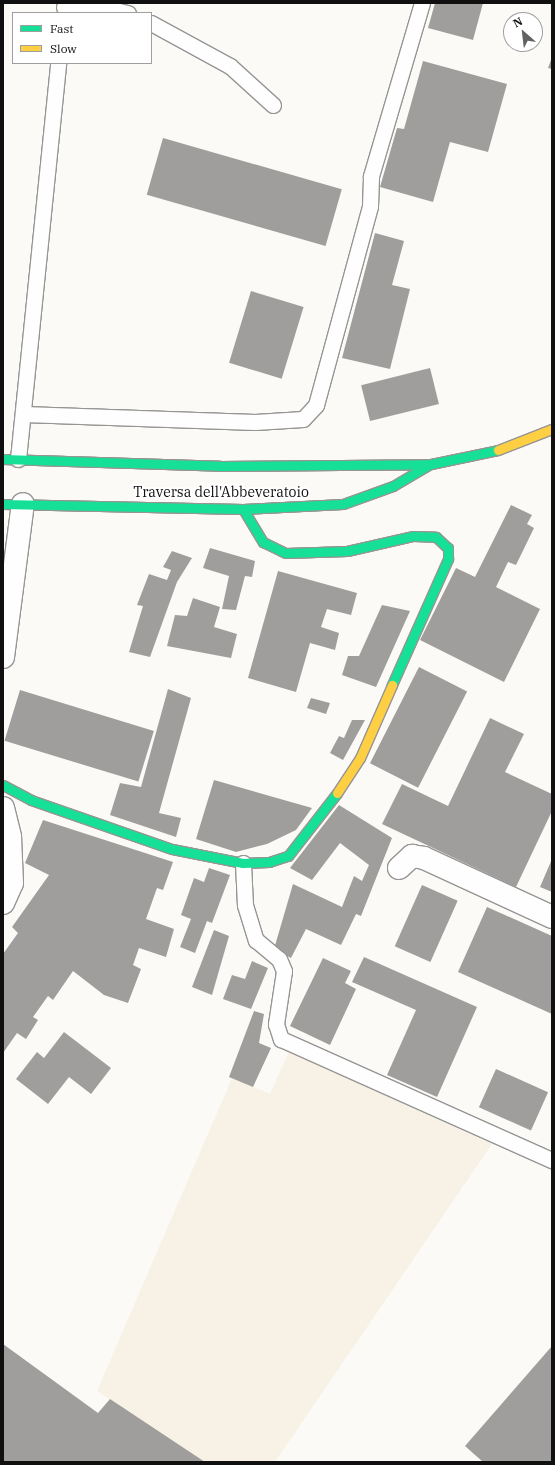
<!DOCTYPE html>
<style>
body{margin:0}
#map{position:relative;width:555px;height:1465px;overflow:hidden;background:#fcfaf7;font-family:"IBM Plex Serif",serif}
div>[style]{position:absolute}
[style*='--x']{left:calc(var(--x)*1px);top:calc(var(--y)*1px);width:calc(var(--w)*1px);rotate:calc(var(--a)*1deg)}
.farmland>*{inset:0;background:#f7f2e5}
.building>*{inset:0;background:#a09e9c;transform-origin:0 0}
.roads{filter:drop-shadow(1px 0 #969594) drop-shadow(-1px 0 #969594) drop-shadow(0 1px #969594) drop-shadow(0 -1px #969594)}
.lane>*{height:15px;margin:-7.5px;padding:0 7.5px;transform-origin:7.5px;border-radius:7.5px;background:#fffefe}
.street>*{height:22px;margin:-11px;padding:0 11px;transform-origin:11px;border-radius:11px;background:#fffefe}
.fast>*{height:9px;margin:-4.5px;padding:0 4.5px;transform-origin:4.5px;border-radius:4.5px;background:#16e098}
.slow>*{height:9px;margin:-4.5px;padding:0 4.5px;transform-origin:4.5px;border-radius:4.5px;background:#ffcf43}
span{translate:-50% -50%;white-space:nowrap;text-align:center;line-height:1.15;-webkit-text-stroke:4px #fff;paint-order:stroke}
.street-label{font-size:14px;color:#101010}
.frame{position:absolute;inset:0;border:4px solid #101010;pointer-events:none}
.legend{position:absolute;left:12px;top:12px;width:140px;height:52px;box-sizing:border-box;background:#fff;border:1px solid #9f9f9f;margin:0;padding:5px 7px;list-style:none;font-size:12px;color:#101010}
.legend li{display:flex;align-items:center;gap:8px;height:20px}
.legend b{width:20px;border:1px solid #9f9f9f}
.north{position:absolute;left:503px;top:12px;width:40px;height:40px;box-sizing:border-box;background:#fff;border:1px solid #9f9f9f;border-radius:50%;rotate:332deg;font-size:11px;font-weight:700;line-height:16px;text-align:center;color:#101010}
.north::after{content:'';display:block;margin:auto;width:14px;height:18px;background:#636261;clip-path:polygon(50% 0,100% 100%,50% 72%,0 100%)}
</style>
<div id="map">
<div class="farmland">
<div style="clip-path:polygon(289px 1052px,492px 1144px,275px 1462px,205px 1462px,97px 1391px,232px 1078px,270px 1094px)"></div>
</div>
<div class="building">
<div style="clip-path:polygon(435px 3px,483px 3px,473px 40px,428px 28px)"></div>
<div style="clip-path:polygon(552px 57px,552px 69px,548px 68px)"></div>
<div style="clip-path:polygon(423px 61px,507px 84px,488px 152px,450px 142px,433px 202px,380px 187px,397px 128px,404px 129px)"></div>
<div style="left:163px;top:138px;width:186px;height:59px;rotate:16deg"></div>
<div style="clip-path:polygon(375px 233px,404px 241px,392px 285px,410px 289px,390px 369px,342px 358px)"></div>
<div style="left:251px;top:291px;width:55px;height:75px;rotate:17deg"></div>
<div style="left:430px;top:368px;width:37px;height:71px;rotate:76deg"></div>
<div style="clip-path:polygon(511px 505px,532px 515px,527px 524px,534px 528px,516px 565px,508px 562px,496px 587px,540px 609px,504px 682px,420px 640px,456px 568px,475px 577px)"></div>
<div style="clip-path:polygon(210px 548px,255px 561px,252px 577px,245px 576px,236px 610px,222px 609px,229px 576px,203px 568px)"></div>
<div style="clip-path:polygon(172px 551px,192px 558px,177px 582px,150px 657px,129px 652px,143px 606px,137px 605px,149px 574px,167px 580px,171px 570px,163px 567px)"></div>
<div style="clip-path:polygon(278px 571px,357px 593px,351px 615px,327px 609px,321px 627px,339px 633px,335px 650px,310px 643px,296px 692px,248px 678px)"></div>
<div style="clip-path:polygon(193px 598px,220px 607px,214px 627px,237px 634px,231px 658px,167px 646px,175px 615px,187px 616px)"></div>
<div style="clip-path:polygon(382px 605px,410px 611px,376px 687px,342px 675px,348px 656px,359px 656px)"></div>
<div style="left:419px;top:667px;width:54px;height:108px;rotate:27deg"></div>
<div style="clip-path:polygon(168px 689px,191px 698px,159px 813px,181px 818px,176px 837px,110px 815px,120px 783px,141px 787px)"></div>
<div style="left:20px;top:690px;width:140px;height:53px;rotate:17deg"></div>
<div style="clip-path:polygon(311px 698px,330px 703px,326px 714px,307px 708px)"></div>
<div style="clip-path:polygon(490px 718px,524px 734px,505px 772px,552px 794px,552px 811px,516px 887px,382px 824px,402px 784px,448px 806px)"></div>
<div style="clip-path:polygon(352px 720px,365px 720px,343px 760px,330px 753px,339px 736px,344px 738px)"></div>
<div style="clip-path:polygon(214px 780px,312px 808px,296px 830px,267px 844px,236px 852px,196px 839px)"></div>
<div style="clip-path:polygon(339px 805px,392px 838px,361px 916px,356px 914px,341px 945px,306px 929px,291px 958px,274px 949px,293px 884px,342px 907px,354px 876px,362px 881px,369px 865px,340px 843px,312px 880px,290px 868px)"></div>
<div style="clip-path:polygon(43px 820px,173px 862px,163px 890px,157px 888px,146px 919px,174px 929px,166px 957px,139px 948px,133px 965px,141px 969px,128px 1003px,104px 995px,73px 971px,53px 1000px,48px 996px,33px 1017px,38px 1020px,26px 1039px,17px 1033px,3px 1053px,3px 954px,18px 933px,12px 927px,49px 875px,25px 863px)"></div>
<div style="clip-path:polygon(552px 859px,552px 892px,540px 887px)"></div>
<div style="clip-path:polygon(209px 868px,230px 875px,212px 923px,207px 921px,195px 953px,180px 947px,191px 919px,181px 915px,194px 878px,204px 882px)"></div>
<div style="left:422px;top:885px;width:39px;height:67px;rotate:24deg"></div>
<div style="clip-path:polygon(487px 907px,552px 936px,552px 1014px,458px 972px)"></div>
<div style="clip-path:polygon(214px 930px,229px 936px,212px 995px,192px 987px)"></div>
<div style="clip-path:polygon(364px 957px,477px 1007px,437px 1097px,387px 1075px,416px 1010px,352px 982px)"></div>
<div style="clip-path:polygon(323px 958px,351px 971px,345px 983px,356px 989px,330px 1045px,290px 1026px)"></div>
<div style="clip-path:polygon(252px 961px,268px 968px,251px 1009px,223px 999px,232px 975px,245px 979px)"></div>
<div style="clip-path:polygon(254px 1011px,264px 1014px,259px 1043px,271px 1048px,253px 1087px,229px 1077px)"></div>
<div style="clip-path:polygon(64px 1032px,111px 1068px,91px 1094px,69px 1077px,48px 1104px,16px 1079px,37px 1052px,44px 1058px)"></div>
<div style="left:496px;top:1069px;width:57px;height:42px;rotate:24deg"></div>
<div style="clip-path:polygon(3px 1344px,98px 1413px,110px 1399px,205px 1462px,3px 1462px)"></div>
<div style="clip-path:polygon(552px 1346px,552px 1462px,483px 1462px,465px 1446px)"></div>
</div>
<div class="roads">
<div class="lane">
<div style="--x:64;--y:7;--w:35;--a:-2"></div>
<div style="--x:99;--y:6;--w:30;--a:14"></div>
<div style="--x:151;--y:23;--w:90;--a:28.6"></div>
<div style="--x:230;--y:66;--w:58;--a:42.2"></div>
<div style="--x:23;--y:414;--w:232;--a:2"></div>
<div style="--x:255;--y:422;--w:48;--a:-3.6"></div>
<div style="--x:303;--y:419;--w:19;--a:-47"></div>
<div style="--x:316;--y:405;--w:206;--a:-74.8"></div>
<div style="--x:370;--y:206;--w:30;--a:-88"></div>
<div style="--x:371;--y:176;--w:180;--a:-73.6"></div>
<div style="--x:18;--y:459;--w:398;--a:-84.2"></div>
<div style="--x:243;--y:863;--w:42;--a:87.3"></div>
<div style="--x:245;--y:905;--w:37;--a:73"></div>
<div style="--x:256;--y:940;--w:30;--a:40"></div>
<div style="--x:279;--y:959;--w:13;--a:67"></div>
<div style="--x:284;--y:971;--w:54;--a:98.6"></div>
<div style="--x:276;--y:1024;--w:16;--a:72"></div>
<div style="--x:281;--y:1039;--w:297;--a:24.1"></div>
</div>
<div class="street">
<div style="--x:3;--y:657;--w:154;--a:-82.6"></div>
<div style="--x:3;--y:808;--w:30;--a:76"></div>
<div style="--x:10;--y:837;--w:46;--a:87.5"></div>
<div style="--x:12;--y:883;--w:22;--a:114"></div>
<div style="--x:399;--y:868;--w:18;--a:-43"></div>
<div style="--x:412;--y:856;--w:12;--a:9"></div>
<div style="--x:424;--y:858;--w:141;--a:24.7"></div>
</div>
<div class="fast">
<div style="--x:3;--y:459;--w:217;--a:1.8"></div>
<div style="--x:220;--y:466;--w:211;--a:-0.5"></div>
<div style="--x:431;--y:464;--w:68;--a:-11.8"></div>
<div style="--x:3;--y:504;--w:240;--a:1.2"></div>
<div style="--x:243;--y:509;--w:100;--a:-2.9"></div>
<div style="--x:343;--y:504;--w:53;--a:-19.8"></div>
<div style="--x:393;--y:486;--w:43;--a:-30.7"></div>
<div style="--x:243;--y:509;--w:39;--a:59"></div>
<div style="--x:263;--y:542;--w:25;--a:26"></div>
<div style="--x:286;--y:553;--w:61;--a:-1.9"></div>
<div style="--x:347;--y:551;--w:68;--a:-12.8"></div>
<div style="--x:413;--y:536;--w:23;--a:2"></div>
<div style="--x:436;--y:537;--w:16;--a:43"></div>
<div style="--x:448;--y:548;--w:11;--a:90"></div>
<div style="--x:448;--y:559;--w:138;--a:114"></div>
<div style="--x:3;--y:785;--w:32;--a:28"></div>
<div style="--x:31;--y:800;--w:149;--a:19.2"></div>
<div style="--x:172;--y:849;--w:72;--a:11.2"></div>
<div style="--x:243;--y:863;--w:26;--a:-2"></div>
<div style="--x:269;--y:862;--w:20;--a:-18"></div>
<div style="--x:288;--y:856;--w:80;--a:-52.1"></div>
</div>
<div class="slow">
<div style="--x:498;--y:450;--w:58;--a:-21.3"></div>
<div style="--x:337;--y:793;--w:42;--a:-56.7"></div>
<div style="--x:360;--y:758;--w:80;--a:-66.3"></div>
</div>
</div>
<div class="street-label">
<span style="left:221px;top:492px">Traversa dell'Abbeveratoio</span>
</div>
<div class="frame"></div>
<ul class="legend">
<li><b style="height:5px;background:#16e098"></b>Fast</li>
<li><b style="height:5px;background:#ffcf43"></b>Slow</li>
</ul>
<div class="north">N</div>
</div>
